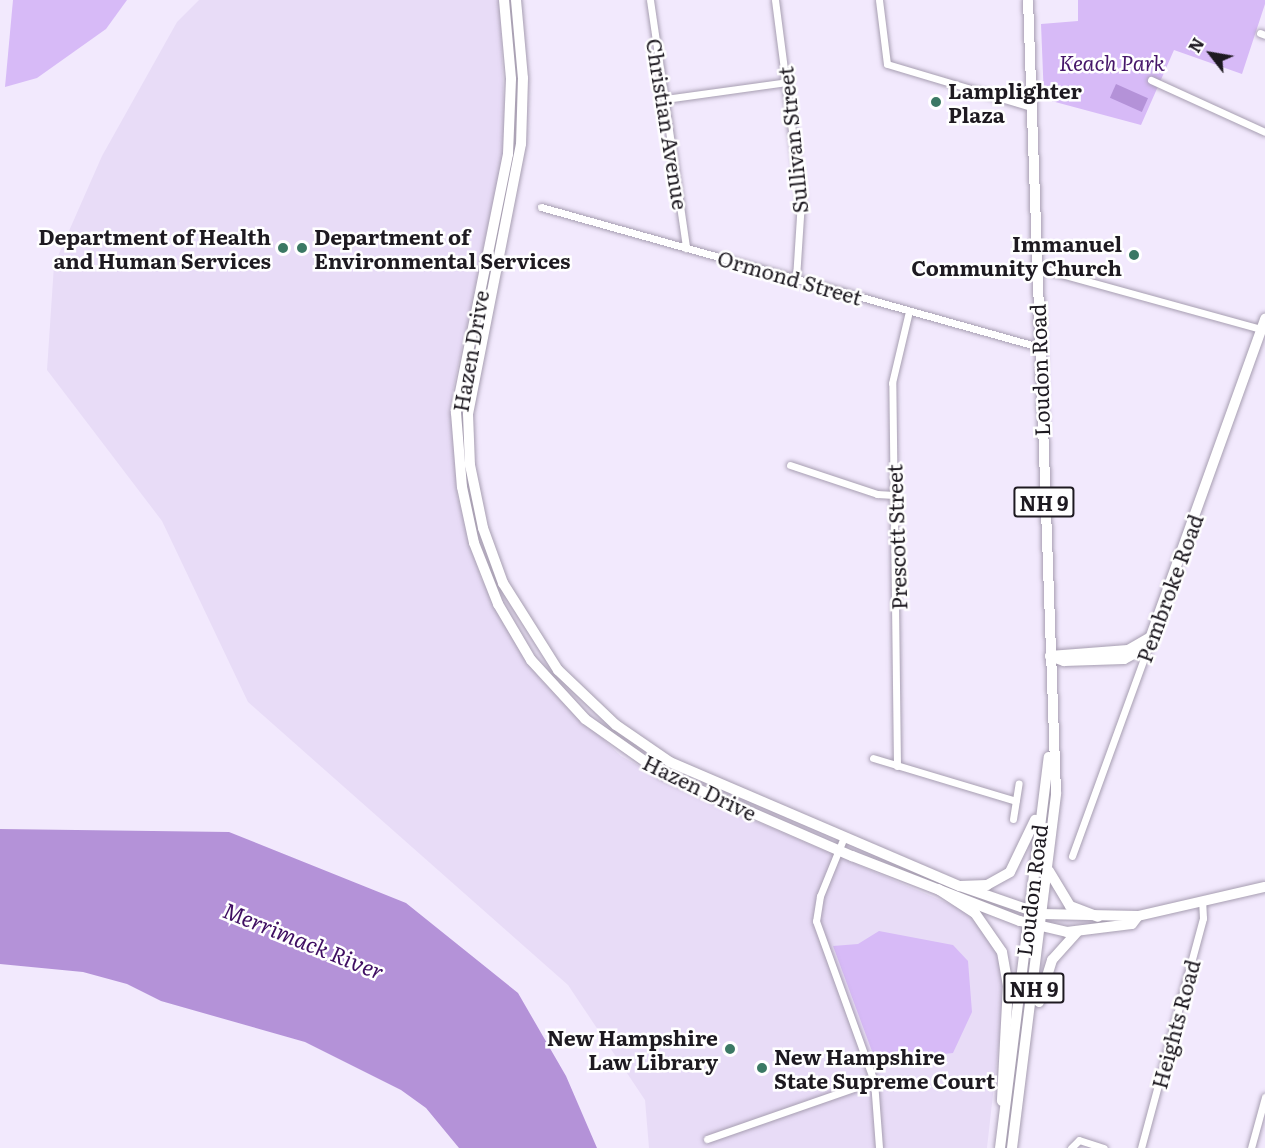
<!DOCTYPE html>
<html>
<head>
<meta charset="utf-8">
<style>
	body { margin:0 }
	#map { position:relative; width:1265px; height:1148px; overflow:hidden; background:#f2e9fd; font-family:Literata,serif }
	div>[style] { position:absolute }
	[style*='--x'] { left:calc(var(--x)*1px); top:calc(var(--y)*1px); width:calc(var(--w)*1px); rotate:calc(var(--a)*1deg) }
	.built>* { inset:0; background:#e8dcf7 }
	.green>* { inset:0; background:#d7baf7 }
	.water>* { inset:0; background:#b492d8; transform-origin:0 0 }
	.roads { filter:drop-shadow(0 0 2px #a79eb1) drop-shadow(0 0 2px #a79eb1) }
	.street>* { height:7px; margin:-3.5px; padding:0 3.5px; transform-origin:3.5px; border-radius:3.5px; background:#fff }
	.secondary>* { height:10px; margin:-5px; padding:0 5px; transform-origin:5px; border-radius:5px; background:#fff }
	.primary>* { height:10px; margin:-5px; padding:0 5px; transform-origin:5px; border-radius:5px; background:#fff }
	.dots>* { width:16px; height:16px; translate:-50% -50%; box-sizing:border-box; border:3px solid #fff; border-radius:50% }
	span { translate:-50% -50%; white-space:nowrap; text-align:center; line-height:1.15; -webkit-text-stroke:5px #fff; paint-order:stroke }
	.shield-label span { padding:2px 4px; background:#fff; border:2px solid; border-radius:4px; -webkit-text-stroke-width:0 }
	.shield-label { font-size:20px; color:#1e1a21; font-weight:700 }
	.park-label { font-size:21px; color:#461669; font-style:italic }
	.poi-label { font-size:21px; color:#1e1a21; font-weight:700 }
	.left { translate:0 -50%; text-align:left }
	.right { translate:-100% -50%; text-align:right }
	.street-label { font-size:21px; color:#1e1a21 }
	.water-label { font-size:22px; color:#3f0e62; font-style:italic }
	.north { position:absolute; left:1181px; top:24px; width:60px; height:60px; -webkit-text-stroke:4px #fff; paint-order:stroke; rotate:301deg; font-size:16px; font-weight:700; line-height:24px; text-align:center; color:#1e1a21 }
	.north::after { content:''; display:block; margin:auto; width:21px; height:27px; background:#1e1a21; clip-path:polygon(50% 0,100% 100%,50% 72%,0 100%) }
</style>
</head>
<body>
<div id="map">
	<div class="built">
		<i style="clip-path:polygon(199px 0,500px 0,505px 146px,452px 394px,457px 496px,481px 579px,541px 680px,621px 756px,682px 790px,959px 908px,984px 929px,1002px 964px,1004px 996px,987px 1148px,649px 1148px,645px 1100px,568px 985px,248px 702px,162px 521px,47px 370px,54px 265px,102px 156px,177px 22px)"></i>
	</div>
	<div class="green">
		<i style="clip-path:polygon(13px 0,127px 0,106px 29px,37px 78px,5px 87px)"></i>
		<i style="clip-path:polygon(1078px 0,1265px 0,1265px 4px,1242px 74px,1174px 50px,1141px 125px,1044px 99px,1041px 24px,1078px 21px)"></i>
		<i style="clip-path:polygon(879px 931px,953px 945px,968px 961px,972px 1012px,953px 1053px,876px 1062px,833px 946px,858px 944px)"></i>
	</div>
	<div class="water">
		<i style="left:1116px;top:84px;width:35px;height:15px;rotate:24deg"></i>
		<i style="clip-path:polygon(0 829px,229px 832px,406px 903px,518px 993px,566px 1076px,597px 1148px,459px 1148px,426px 1108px,401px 1090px,305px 1042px,161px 1001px,127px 984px,83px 972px,0 964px)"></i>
	</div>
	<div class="roads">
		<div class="street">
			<i style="--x:650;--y:0;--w:251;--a:81.7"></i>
			<i style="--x:775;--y:0;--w:203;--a:82.6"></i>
			<i style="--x:801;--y:201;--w:78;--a:93.7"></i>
			<i style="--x:879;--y:0;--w:64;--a:82.9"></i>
			<i style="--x:887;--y:64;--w:150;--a:16.6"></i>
			<i style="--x:1260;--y:33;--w:5;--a:22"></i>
			<i style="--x:1151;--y:80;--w:125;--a:24.5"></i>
			<i style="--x:665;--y:99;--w:123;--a:-7.9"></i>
			<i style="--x:541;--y:207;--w:517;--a:15.7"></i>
			<i style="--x:1036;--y:267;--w:233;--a:15.4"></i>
			<i style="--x:790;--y:465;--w:92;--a:18.4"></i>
			<i style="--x:877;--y:494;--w:17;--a:3"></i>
			<i style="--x:873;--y:758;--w:149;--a:16.7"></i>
			<i style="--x:897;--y:766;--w:383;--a:-90.7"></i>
			<i style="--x:892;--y:383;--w:74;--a:-76.7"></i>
			<i style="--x:1013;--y:819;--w:36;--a:-81"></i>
			<i style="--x:844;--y:837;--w:64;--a:112.1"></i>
			<i style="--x:820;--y:896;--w:25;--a:99"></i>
			<i style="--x:816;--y:921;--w:170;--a:70.1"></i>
			<i style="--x:874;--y:1081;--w:67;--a:85.7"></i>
			<i style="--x:1072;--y:856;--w:222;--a:-70"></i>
			<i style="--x:707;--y:1139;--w:177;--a:-19.2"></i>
			<i style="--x:1071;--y:1148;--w:11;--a:-45"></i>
			<i style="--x:1079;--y:1140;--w:26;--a:18"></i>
			<i style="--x:1141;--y:1148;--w:238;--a:-74.9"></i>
			<i style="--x:1203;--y:918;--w:18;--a:-93"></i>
			<i style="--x:1251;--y:1148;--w:53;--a:-74.6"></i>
		</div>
		<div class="secondary">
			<i style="--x:504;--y:0;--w:79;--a:84.9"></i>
			<i style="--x:511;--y:79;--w:75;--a:92.3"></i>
			<i style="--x:508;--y:154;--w:264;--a:101.4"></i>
			<i style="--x:456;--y:413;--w:74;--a:85.4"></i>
			<i style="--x:462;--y:487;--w:57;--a:77.9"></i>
			<i style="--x:474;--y:543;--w:66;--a:68.5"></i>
			<i style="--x:498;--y:604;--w:65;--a:59.5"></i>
			<i style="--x:531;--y:660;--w:80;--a:47.5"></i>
			<i style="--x:585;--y:719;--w:95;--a:35.2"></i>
			<i style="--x:663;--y:774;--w:206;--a:23.5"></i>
			<i style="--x:852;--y:856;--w:180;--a:21.2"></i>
			<i style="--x:1020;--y:921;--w:48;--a:13.2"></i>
			<i style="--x:1067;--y:932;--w:65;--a:-7"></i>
			<i style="--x:1132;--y:924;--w:10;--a:-53"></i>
			<i style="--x:516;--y:0;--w:78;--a:84.9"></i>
			<i style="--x:523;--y:78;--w:66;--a:91.7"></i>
			<i style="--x:521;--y:144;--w:275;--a:101.1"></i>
			<i style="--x:468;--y:414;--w:51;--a:87.8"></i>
			<i style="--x:470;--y:465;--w:64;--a:78.3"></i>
			<i style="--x:483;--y:528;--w:59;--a:70"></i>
			<i style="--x:503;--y:583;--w:103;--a:57.7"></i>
			<i style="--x:558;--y:670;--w:80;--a:43.5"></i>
			<i style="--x:616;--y:725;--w:65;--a:34.4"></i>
			<i style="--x:670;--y:762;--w:315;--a:23.2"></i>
			<i style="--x:960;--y:886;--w:86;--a:19.1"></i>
			<i style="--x:1041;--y:914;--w:97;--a:1.2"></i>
			<i style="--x:1138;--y:916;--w:130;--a:-12.9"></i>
			<i style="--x:1050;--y:656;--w:15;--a:20"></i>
			<i style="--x:1064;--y:661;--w:60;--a:-1.9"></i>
			<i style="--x:1124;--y:659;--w:26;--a:-28"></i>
			<i style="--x:1147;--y:647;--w:349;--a:-70.2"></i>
			<i style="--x:1050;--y:656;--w:78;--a:-4.4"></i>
			<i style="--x:1128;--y:650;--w:24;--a:-30"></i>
		</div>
		<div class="primary">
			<i style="--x:1049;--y:871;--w:41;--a:59"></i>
			<i style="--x:1070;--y:906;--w:30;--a:21"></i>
			<i style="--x:960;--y:886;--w:27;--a:-2"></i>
			<i style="--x:987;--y:885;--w:26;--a:-29"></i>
			<i style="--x:1010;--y:872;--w:58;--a:-64.3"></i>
			<i style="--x:938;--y:889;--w:44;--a:33"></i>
			<i style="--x:975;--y:913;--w:47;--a:55.3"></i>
			<i style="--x:1002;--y:952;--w:34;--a:80"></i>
			<i style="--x:1008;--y:985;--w:116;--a:93"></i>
			<i style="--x:1039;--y:1002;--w:44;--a:-72.8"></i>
			<i style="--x:1052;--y:960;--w:39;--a:-48"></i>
			<i style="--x:1000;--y:1148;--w:394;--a:-82.9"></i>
			<i style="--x:1012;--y:1148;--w:358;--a:-82.9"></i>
			<i style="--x:1056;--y:793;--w:793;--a:-92.02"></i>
		</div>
	</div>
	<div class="dots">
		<i style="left:936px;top:102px;background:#3b7864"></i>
		<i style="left:283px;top:248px;background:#3b7864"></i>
		<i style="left:302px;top:248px;background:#3b7864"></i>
		<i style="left:1134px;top:255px;background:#3b7864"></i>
		<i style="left:730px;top:1049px;background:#3b7864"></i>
		<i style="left:762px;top:1068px;background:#3b7864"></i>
	</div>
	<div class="shield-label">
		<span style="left:1044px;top:502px">NH 9</span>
		<span style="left:1034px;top:988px">NH 9</span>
	</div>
	<div class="park-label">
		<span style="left:1112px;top:62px">Keach Park</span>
	</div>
	<div class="poi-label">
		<span class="left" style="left:948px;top:102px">Lamplighter<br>Plaza</span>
		<span class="right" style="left:271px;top:248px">Department of Health<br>and Human Services</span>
		<span class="left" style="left:314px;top:248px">Department of<br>Environmental Services</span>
		<span class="right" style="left:1122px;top:255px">Immanuel<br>Community Church</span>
		<span class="right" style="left:718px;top:1049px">New Hampshire<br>Law Library</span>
		<span class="left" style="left:774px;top:1068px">New Hampshire<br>State Supreme Court</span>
	</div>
	<div class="street-label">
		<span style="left:668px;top:124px;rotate:81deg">Christian Avenue</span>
		<span style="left:792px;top:140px;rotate:-96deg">Sullivan Street</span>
		<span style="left:790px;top:277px;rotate:16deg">Ormond Street</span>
		<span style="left:470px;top:351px;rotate:-80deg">Hazen Drive</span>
		<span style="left:1039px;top:370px;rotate:-92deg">Loudon Road</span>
		<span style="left:896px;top:537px;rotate:-92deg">Prescott Street</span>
		<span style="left:1169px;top:588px;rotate:-70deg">Pembroke Road</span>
		<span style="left:700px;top:787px;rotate:26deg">Hazen Drive</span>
		<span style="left:1031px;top:890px;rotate:-83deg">Loudon Road</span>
		<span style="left:1175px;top:1024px;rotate:-75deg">Heights Road</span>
	</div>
	<div class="water-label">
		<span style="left:304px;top:940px;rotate:22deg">Merrimack River</span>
	</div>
	<div class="north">N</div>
</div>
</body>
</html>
